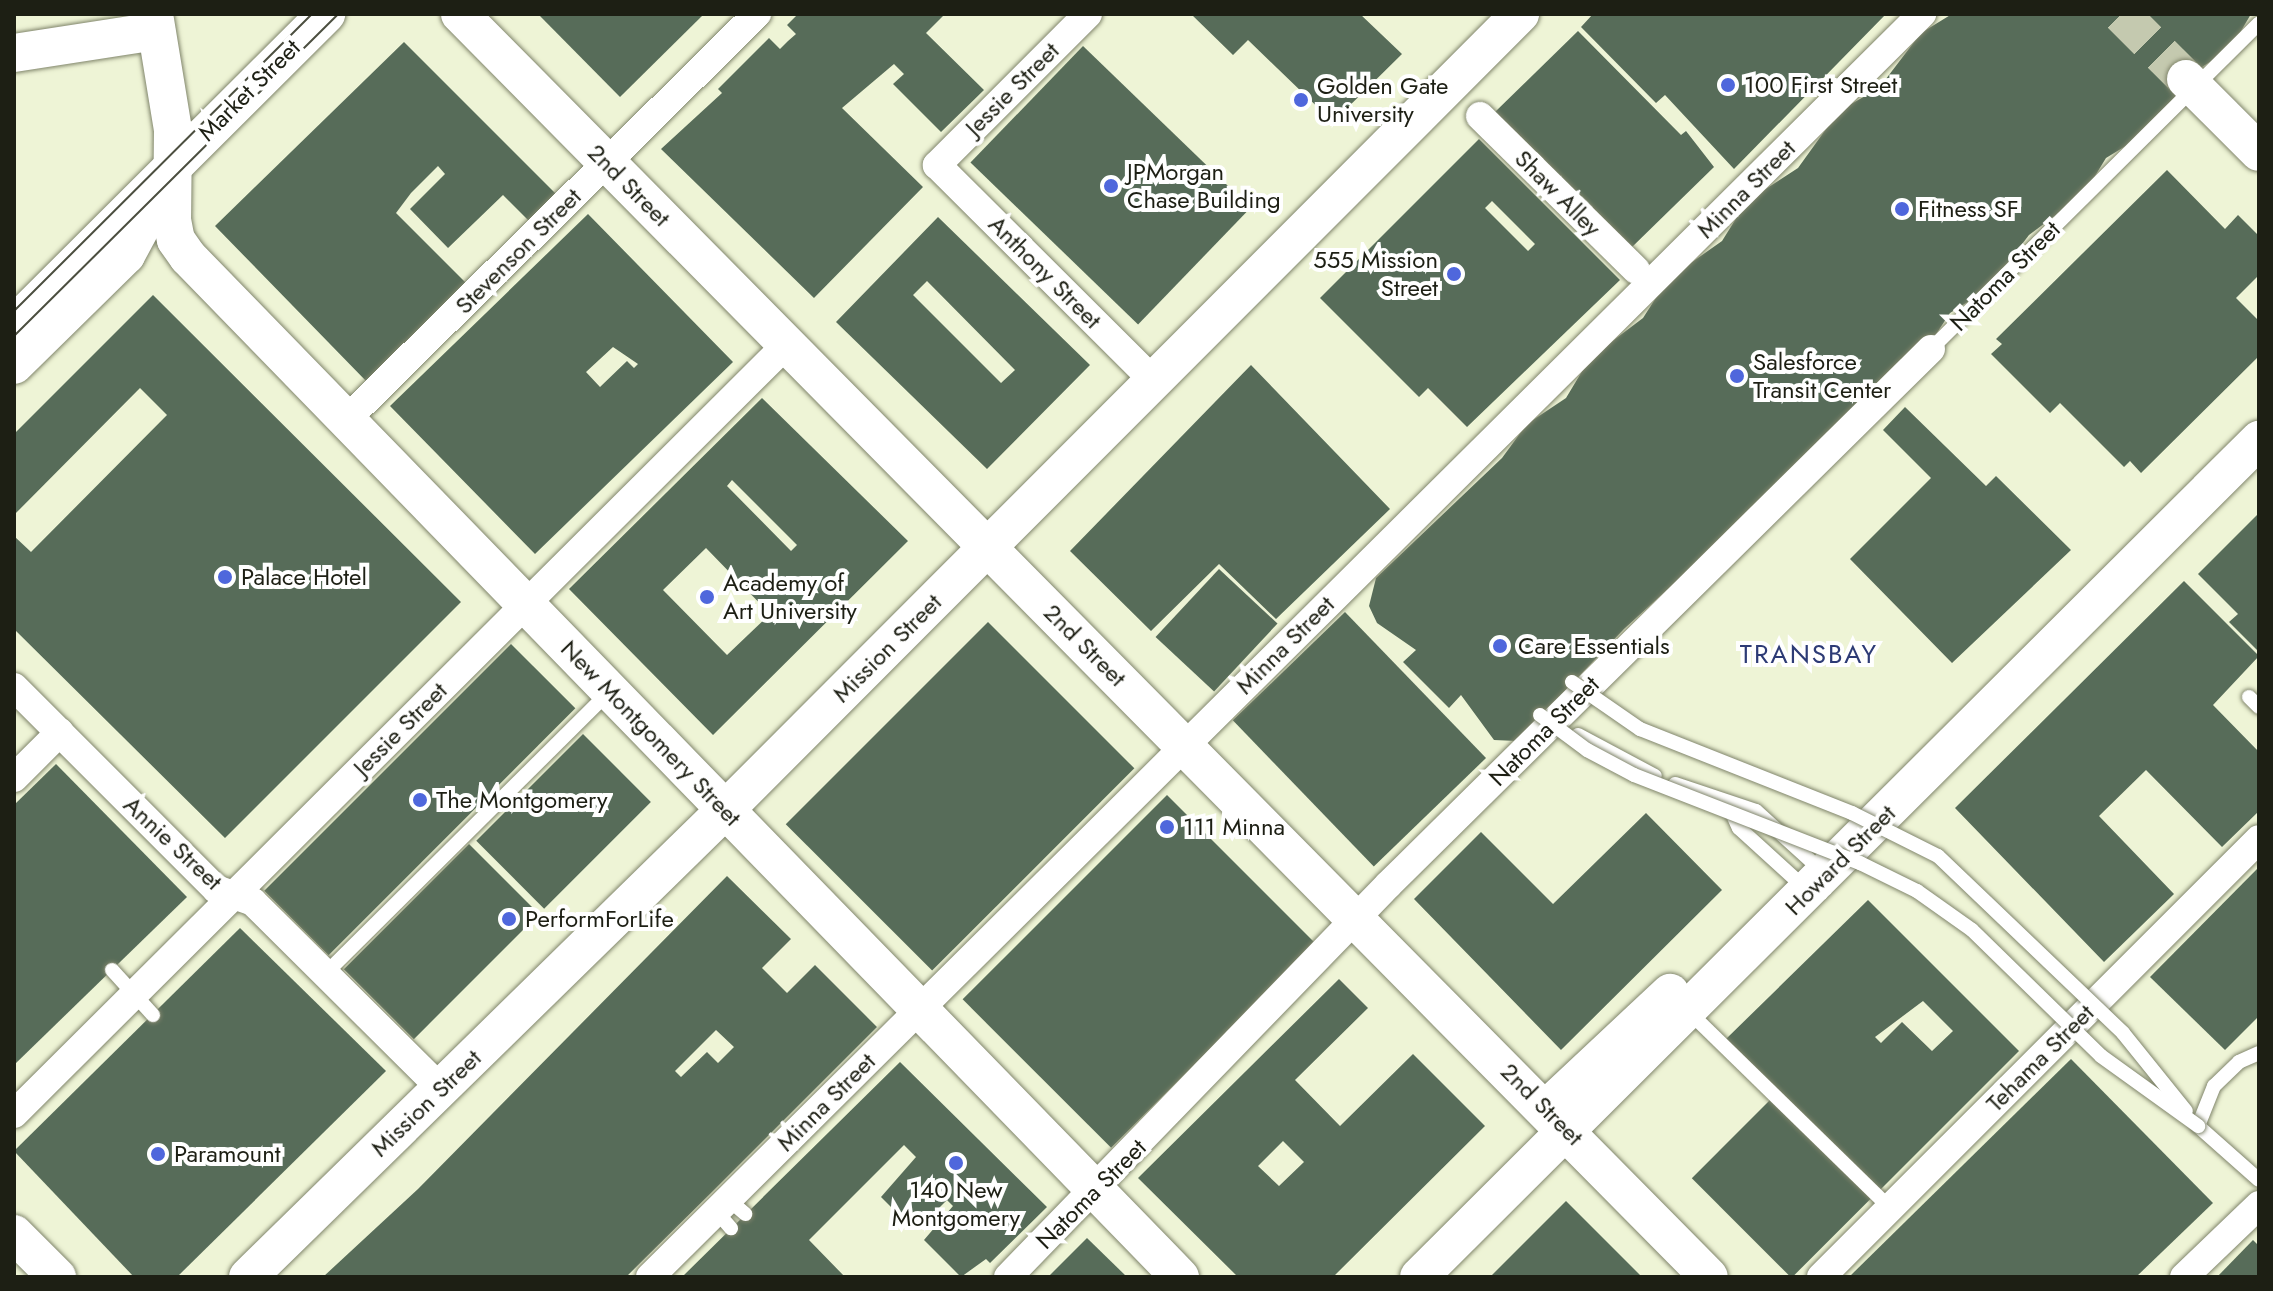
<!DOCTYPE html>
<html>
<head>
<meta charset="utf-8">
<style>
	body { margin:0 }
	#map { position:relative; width:2273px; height:1291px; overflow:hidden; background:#eef4d6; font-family:Jost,sans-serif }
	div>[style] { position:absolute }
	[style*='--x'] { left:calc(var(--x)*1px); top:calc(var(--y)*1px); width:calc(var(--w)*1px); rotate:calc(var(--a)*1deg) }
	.building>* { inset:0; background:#576c59; transform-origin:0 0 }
	.secondary-tunnel>* { height:38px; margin-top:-19px; transform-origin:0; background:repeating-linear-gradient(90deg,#c4c9af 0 38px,transparent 0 57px) }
	.roads { filter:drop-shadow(0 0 2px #80856b) drop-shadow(0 0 2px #80856b) }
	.lane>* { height:14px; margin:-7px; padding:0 7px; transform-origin:7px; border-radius:7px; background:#fff }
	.street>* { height:28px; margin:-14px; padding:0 14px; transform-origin:14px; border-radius:14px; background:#fff }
	.secondary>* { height:38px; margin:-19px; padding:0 19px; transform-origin:19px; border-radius:19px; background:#fff }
	.tram>* { height:2px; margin:-1px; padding:0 1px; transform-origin:1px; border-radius:1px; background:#4c4f40 }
	.bridges { filter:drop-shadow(0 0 2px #80856b) drop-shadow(0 0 2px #80856b) }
	.lane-bridge>* { height:14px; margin:-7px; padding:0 7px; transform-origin:7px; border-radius:7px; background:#fff }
	.dots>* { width:22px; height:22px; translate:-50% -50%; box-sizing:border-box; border:4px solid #fff; border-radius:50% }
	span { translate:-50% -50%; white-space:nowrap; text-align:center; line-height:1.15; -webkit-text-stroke:8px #fff; paint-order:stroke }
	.poi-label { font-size:24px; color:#1d1f14 }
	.left { translate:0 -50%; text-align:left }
	.right { translate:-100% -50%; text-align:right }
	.street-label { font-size:24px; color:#1d1f14 }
	.neighbourhood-label { font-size:26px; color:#2d3b75; letter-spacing:2px }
	.frame { position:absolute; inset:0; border:16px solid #1d1f14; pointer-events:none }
</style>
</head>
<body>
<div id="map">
	<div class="building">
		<i style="clip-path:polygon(538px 14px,704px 14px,620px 97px)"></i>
		<i style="clip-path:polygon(798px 14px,945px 14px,926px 33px,984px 90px,941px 132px,893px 84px,904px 74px,894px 64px,842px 108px,923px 187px,814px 298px,661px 149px,722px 93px,718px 89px,769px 38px,780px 49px,788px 41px,796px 34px,787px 25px)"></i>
		<i style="clip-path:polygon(1191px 14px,1360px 14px,1402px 54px,1333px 122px,1248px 40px,1233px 55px)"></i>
		<i style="clip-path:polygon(1593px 14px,1730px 16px,1886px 14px,1734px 169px,1665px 95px,1656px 103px,1581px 27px)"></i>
		<i style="clip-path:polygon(1952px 14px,2251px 14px,2231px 48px,2193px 73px,2147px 133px,2106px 158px,2084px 194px,2029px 235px,1987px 290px,1950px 313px,1919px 360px,1624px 629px,1517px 741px,1494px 740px,1461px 695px,1449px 708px,1403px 662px,1416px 650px,1377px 623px,1369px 606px,1376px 578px,1502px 458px,1527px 424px,1566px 398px,1590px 358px,1643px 318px,1668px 279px,1722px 241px,1747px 201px,1798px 168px,1839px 111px,1879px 88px,1921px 33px)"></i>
		<i style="clip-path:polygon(1578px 31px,1681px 135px,1686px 131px,1714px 167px,1631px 248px,1495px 112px)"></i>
		<i style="clip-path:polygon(404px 42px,556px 194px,529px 221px,503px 195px,448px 248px,410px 209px,445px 174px,438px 166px,411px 193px,396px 213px,467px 284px,367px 382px,215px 226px)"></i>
		<i style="left:1083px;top:46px;width:233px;height:162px;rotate:44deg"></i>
		<i style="clip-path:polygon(evenodd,1479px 139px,1620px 280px,1467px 427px,1428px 388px,1419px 397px,1320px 298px,1479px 139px,1492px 201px,1535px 244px,1528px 251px,1485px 208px,1492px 201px)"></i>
		<i style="clip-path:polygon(2167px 170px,2225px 229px,2238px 215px,2259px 236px,2259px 275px,2236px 298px,2259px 321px,2259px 356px,2141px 473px,2130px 461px,2124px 467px,2060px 403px,2050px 413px,1991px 354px,2002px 344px,1996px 339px)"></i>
		<i style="clip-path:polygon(evenodd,588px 214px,733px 362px,535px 554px,390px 406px,588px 214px,613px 347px,638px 364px,634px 368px,627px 361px,600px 387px,586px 372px,613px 347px)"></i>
		<i style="clip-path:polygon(evenodd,938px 217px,1090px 365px,987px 469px,836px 322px,938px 217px,927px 281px,1015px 370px,1001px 383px,913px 295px,927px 281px)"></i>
		<i style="clip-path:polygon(153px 295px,461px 602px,225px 838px,14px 629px,14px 536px,31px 552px,167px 415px,140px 388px,14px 515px,14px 434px)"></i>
		<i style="clip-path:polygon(1251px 365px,1390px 509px,1276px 619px,1219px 564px,1151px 631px,1070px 551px)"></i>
		<i style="clip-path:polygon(evenodd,762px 398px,908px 541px,713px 735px,569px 589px,762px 398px,732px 480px,797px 545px,791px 551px,727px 486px,732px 480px,762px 398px,706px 548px,770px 614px,727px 655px,663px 590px,706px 548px)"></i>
		<i style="clip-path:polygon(1905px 407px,1986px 486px,1996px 476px,2071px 550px,1952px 663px,1850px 559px,1931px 478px,1883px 430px)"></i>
		<i style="clip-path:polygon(2259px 513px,2259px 652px,2229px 622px,2238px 614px,2198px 574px)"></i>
		<i style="left:1219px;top:569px;width:80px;height:93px;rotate:43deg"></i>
		<i style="clip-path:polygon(2184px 581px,2259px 656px,2213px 705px,2259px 752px,2259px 811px,2222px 847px,2146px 770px,2099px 816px,2174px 894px,2104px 962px,1955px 808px)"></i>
		<i style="left:1345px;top:612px;width:203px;height:156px;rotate:46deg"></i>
		<i style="left:988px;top:622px;width:207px;height:286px;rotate:45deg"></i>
		<i style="left:511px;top:644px;width:91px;height:349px;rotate:45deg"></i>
		<i style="left:583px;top:734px;width:96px;height:151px;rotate:45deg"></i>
		<i style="clip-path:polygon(56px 764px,187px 897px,14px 1065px,14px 805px)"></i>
		<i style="left:1167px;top:795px;width:210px;height:289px;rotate:45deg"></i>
		<i style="clip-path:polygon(1646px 813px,1722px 890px,1561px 1050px,1414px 899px,1481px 832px,1553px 904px)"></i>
		<i style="left:469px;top:844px;width:99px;height:177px;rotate:45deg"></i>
		<i style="clip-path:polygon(2259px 867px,2259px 1016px,2225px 1050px,2150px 977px)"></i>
		<i style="clip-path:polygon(evenodd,727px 876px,791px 939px,762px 968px,787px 993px,815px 965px,877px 1027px,711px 1193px,626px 1277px,323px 1277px,418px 1189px,727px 876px,716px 1030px,734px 1047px,718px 1063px,707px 1052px,681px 1077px,675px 1071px,716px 1030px)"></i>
		<i style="clip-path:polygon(evenodd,1868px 900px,2019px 1051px,1879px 1191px,1726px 1039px,1868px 900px,1923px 1001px,1953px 1031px,1932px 1051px,1902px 1022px,1881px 1043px,1875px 1037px,1923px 1001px)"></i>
		<i style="clip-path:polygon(240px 928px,386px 1071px,177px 1277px,134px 1277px,14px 1151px)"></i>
		<i style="clip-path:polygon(evenodd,1339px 979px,1368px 1008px,1295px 1080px,1340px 1126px,1413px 1054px,1485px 1126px,1333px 1277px,1238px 1277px,1138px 1178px,1339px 979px,1283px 1141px,1304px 1162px,1279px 1186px,1258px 1166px,1283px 1141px)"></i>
		<i style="clip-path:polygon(2071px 1059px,2213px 1203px,2136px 1277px,1849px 1277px)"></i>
		<i style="clip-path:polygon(900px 1062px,1047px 1207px,990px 1263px,986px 1259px,961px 1277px,924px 1240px,953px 1206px,947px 1200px,923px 1224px,919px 1219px,911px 1227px,881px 1197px,916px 1157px,904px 1145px,809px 1240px,845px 1277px,682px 1277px)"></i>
		<i style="left:1771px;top:1099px;width:141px;height:112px;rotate:45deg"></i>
		<i style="clip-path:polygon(1566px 1201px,1642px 1277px,1490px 1277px)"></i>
		<i style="clip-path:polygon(1087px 1238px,1127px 1277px,1048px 1277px)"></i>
		<i style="clip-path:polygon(2253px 1240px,2259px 1246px,2259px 1277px,2217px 1277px)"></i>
	</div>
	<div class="secondary-tunnel">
		<i style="--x:2121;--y:14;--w:92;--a:45"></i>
	</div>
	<div class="roads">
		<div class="lane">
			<i style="--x:1931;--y:349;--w:462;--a:-44.8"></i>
			<i style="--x:2249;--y:697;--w:14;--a:45"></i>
			<i style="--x:1578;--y:735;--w:87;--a:28"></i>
			<i style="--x:1675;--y:784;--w:85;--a:18.4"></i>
			<i style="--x:1756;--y:811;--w:89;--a:42.3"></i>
			<i style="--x:1729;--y:806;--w:24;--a:66"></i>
			<i style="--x:1739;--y:828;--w:91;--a:42.3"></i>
			<i style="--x:112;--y:970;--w:61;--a:47.7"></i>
			<i style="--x:324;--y:975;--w:402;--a:-44.8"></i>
			<i style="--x:1688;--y:1011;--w:282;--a:44.3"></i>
			<i style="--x:2259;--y:1053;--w:22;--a:156"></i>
			<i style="--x:2239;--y:1062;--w:35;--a:136"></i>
			<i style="--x:2214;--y:1086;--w:43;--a:111.8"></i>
			<i style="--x:2198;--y:1126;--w:81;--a:41.5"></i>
			<i style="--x:728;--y:1199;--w:23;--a:41"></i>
			<i style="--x:716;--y:1211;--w:23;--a:49"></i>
		</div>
		<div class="street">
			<i style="--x:1088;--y:14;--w:214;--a:135"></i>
			<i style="--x:937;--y:165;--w:305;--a:44.9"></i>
			<i style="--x:1480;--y:116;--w:219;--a:44.6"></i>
			<i style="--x:346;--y:420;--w:578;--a:-44.65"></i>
			<i style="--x:14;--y:687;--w:286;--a:45"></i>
			<i style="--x:216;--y:889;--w:39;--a:19"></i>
			<i style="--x:253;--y:902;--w:265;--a:44.8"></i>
			<i style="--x:14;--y:778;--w:65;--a:-45"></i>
			<i style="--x:14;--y:1114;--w:1091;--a:-44.89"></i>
			<i style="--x:650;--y:1277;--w:1793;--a:-44.8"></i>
			<i style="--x:1008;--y:1277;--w:546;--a:-45.89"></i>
			<i style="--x:1388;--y:885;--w:763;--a:-44.63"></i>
			<i style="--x:1821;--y:1277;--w:619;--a:-45"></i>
			<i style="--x:2184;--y:1277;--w:104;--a:-43.8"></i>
		</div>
		<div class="secondary">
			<i style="--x:154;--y:14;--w:118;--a:80.7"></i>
			<i style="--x:173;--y:130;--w:90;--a:90.6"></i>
			<i style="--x:172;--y:220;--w:20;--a:79"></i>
			<i style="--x:176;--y:240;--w:21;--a:55"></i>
			<i style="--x:188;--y:257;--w:1423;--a:45.8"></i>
			<i style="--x:460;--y:14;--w:1776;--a:45.32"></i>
			<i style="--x:14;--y:53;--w:144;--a:-8.8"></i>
			<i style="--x:2186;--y:79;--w:103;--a:45"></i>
			<i style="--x:14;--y:325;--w:441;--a:-44.9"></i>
			<i style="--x:14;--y:365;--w:157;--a:-44.5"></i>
			<i style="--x:126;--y:255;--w:61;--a:-61.8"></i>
			<i style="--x:1546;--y:1109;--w:170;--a:-43.1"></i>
			<i style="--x:14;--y:1234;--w:61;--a:45"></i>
			<i style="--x:248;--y:1277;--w:669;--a:-44.39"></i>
			<i style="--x:726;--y:809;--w:1124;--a:-45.04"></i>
			<i style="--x:1419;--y:1277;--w:1186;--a:-44.9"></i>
		</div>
	</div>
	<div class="tram">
		<i style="--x:14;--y:311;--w:421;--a:-44.9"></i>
		<i style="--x:14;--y:336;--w:457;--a:-44.8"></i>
	</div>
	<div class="bridges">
		<div class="lane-bridge">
			<i style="--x:1572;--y:682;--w:83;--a:34.7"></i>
			<i style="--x:1640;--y:729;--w:228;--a:21.6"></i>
			<i style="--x:1852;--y:813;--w:96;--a:26.6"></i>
			<i style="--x:1938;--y:856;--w:256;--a:43.7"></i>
			<i style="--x:2123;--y:1033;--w:100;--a:51.1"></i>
			<i style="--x:1540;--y:715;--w:59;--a:36.7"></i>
			<i style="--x:1587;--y:750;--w:53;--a:28"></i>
			<i style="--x:1634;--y:775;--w:243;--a:21.3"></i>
			<i style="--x:1860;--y:863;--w:64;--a:26.2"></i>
			<i style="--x:1917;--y:891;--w:67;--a:35.3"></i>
			<i style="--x:1972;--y:930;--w:180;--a:44.3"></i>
			<i style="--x:2101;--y:1056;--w:120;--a:35.8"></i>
		</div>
	</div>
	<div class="dots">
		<i style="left:1728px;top:85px;background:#4f67dc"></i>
		<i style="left:1301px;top:100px;background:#4f67dc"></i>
		<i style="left:1111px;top:186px;background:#4f67dc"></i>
		<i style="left:1902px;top:209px;background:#4f67dc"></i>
		<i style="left:1454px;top:274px;background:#4f67dc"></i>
		<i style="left:1737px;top:376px;background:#4f67dc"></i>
		<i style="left:225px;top:577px;background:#4f67dc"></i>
		<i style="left:707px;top:597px;background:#4f67dc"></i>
		<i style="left:1500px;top:646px;background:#4f67dc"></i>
		<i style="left:420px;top:800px;background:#4f67dc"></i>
		<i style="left:1167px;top:827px;background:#4f67dc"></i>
		<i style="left:509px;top:919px;background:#4f67dc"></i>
		<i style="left:158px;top:1154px;background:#4f67dc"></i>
		<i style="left:956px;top:1163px;background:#4f67dc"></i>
	</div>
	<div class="poi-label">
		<span class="left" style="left:1744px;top:85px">100 First Street</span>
		<span class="left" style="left:1317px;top:100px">Golden Gate<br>University</span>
		<span class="left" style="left:1127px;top:186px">JPMorgan<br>Chase Building</span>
		<span class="left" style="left:1918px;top:209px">Fitness SF</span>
		<span class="right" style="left:1438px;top:274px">555 Mission<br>Street</span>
		<span class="left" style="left:1753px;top:376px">Salesforce<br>Transit Center</span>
		<span class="left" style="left:241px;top:577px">Palace Hotel</span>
		<span class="left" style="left:723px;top:597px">Academy of<br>Art University</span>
		<span class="left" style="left:1518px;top:646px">Care Essentials</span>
		<span class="left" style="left:436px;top:800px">The Montgomery</span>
		<span class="left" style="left:1183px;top:827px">111 Minna</span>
		<span class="left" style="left:525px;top:919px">PerformForLife</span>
		<span class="left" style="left:174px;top:1154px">Paramount</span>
		<span style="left:956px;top:1204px">140 New<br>Montgomery</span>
	</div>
	<div class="street-label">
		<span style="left:1012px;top:89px;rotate:-45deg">Jessie Street</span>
		<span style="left:249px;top:90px;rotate:-45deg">Market Street</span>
		<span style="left:629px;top:185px;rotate:45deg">2nd Street</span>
		<span style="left:1746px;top:189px;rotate:-45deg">Minna Street</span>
		<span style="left:1558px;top:193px;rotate:45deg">Shaw Alley</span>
		<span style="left:518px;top:251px;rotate:-45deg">Stevenson Street</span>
		<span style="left:1045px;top:272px;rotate:45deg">Anthony Street</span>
		<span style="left:2005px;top:276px;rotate:-45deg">Natoma Street</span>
		<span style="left:1085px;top:645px;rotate:45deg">2nd Street</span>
		<span style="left:1285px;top:645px;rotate:-45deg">Minna Street</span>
		<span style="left:887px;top:648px;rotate:-45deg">Mission Street</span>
		<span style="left:400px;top:729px;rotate:-45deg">Jessie Street</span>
		<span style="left:1544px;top:731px;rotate:-45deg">Natoma Street</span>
		<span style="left:651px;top:733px;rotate:46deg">New Montgomery Street</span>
		<span style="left:173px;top:843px;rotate:43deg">Annie Street</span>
		<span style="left:1840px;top:860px;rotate:-45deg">Howard Street</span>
		<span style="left:2040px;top:1058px;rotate:-45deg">Tehama Street</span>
		<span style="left:826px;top:1102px;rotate:-45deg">Minna Street</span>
		<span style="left:426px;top:1103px;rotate:-44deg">Mission Street</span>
		<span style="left:1542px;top:1104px;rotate:45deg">2nd Street</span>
		<span style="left:1091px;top:1194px;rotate:-45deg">Natoma Street</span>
	</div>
	<div class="neighbourhood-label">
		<span style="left:1809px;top:655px">TRANSBAY</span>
	</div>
	<div class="frame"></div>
</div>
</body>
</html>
